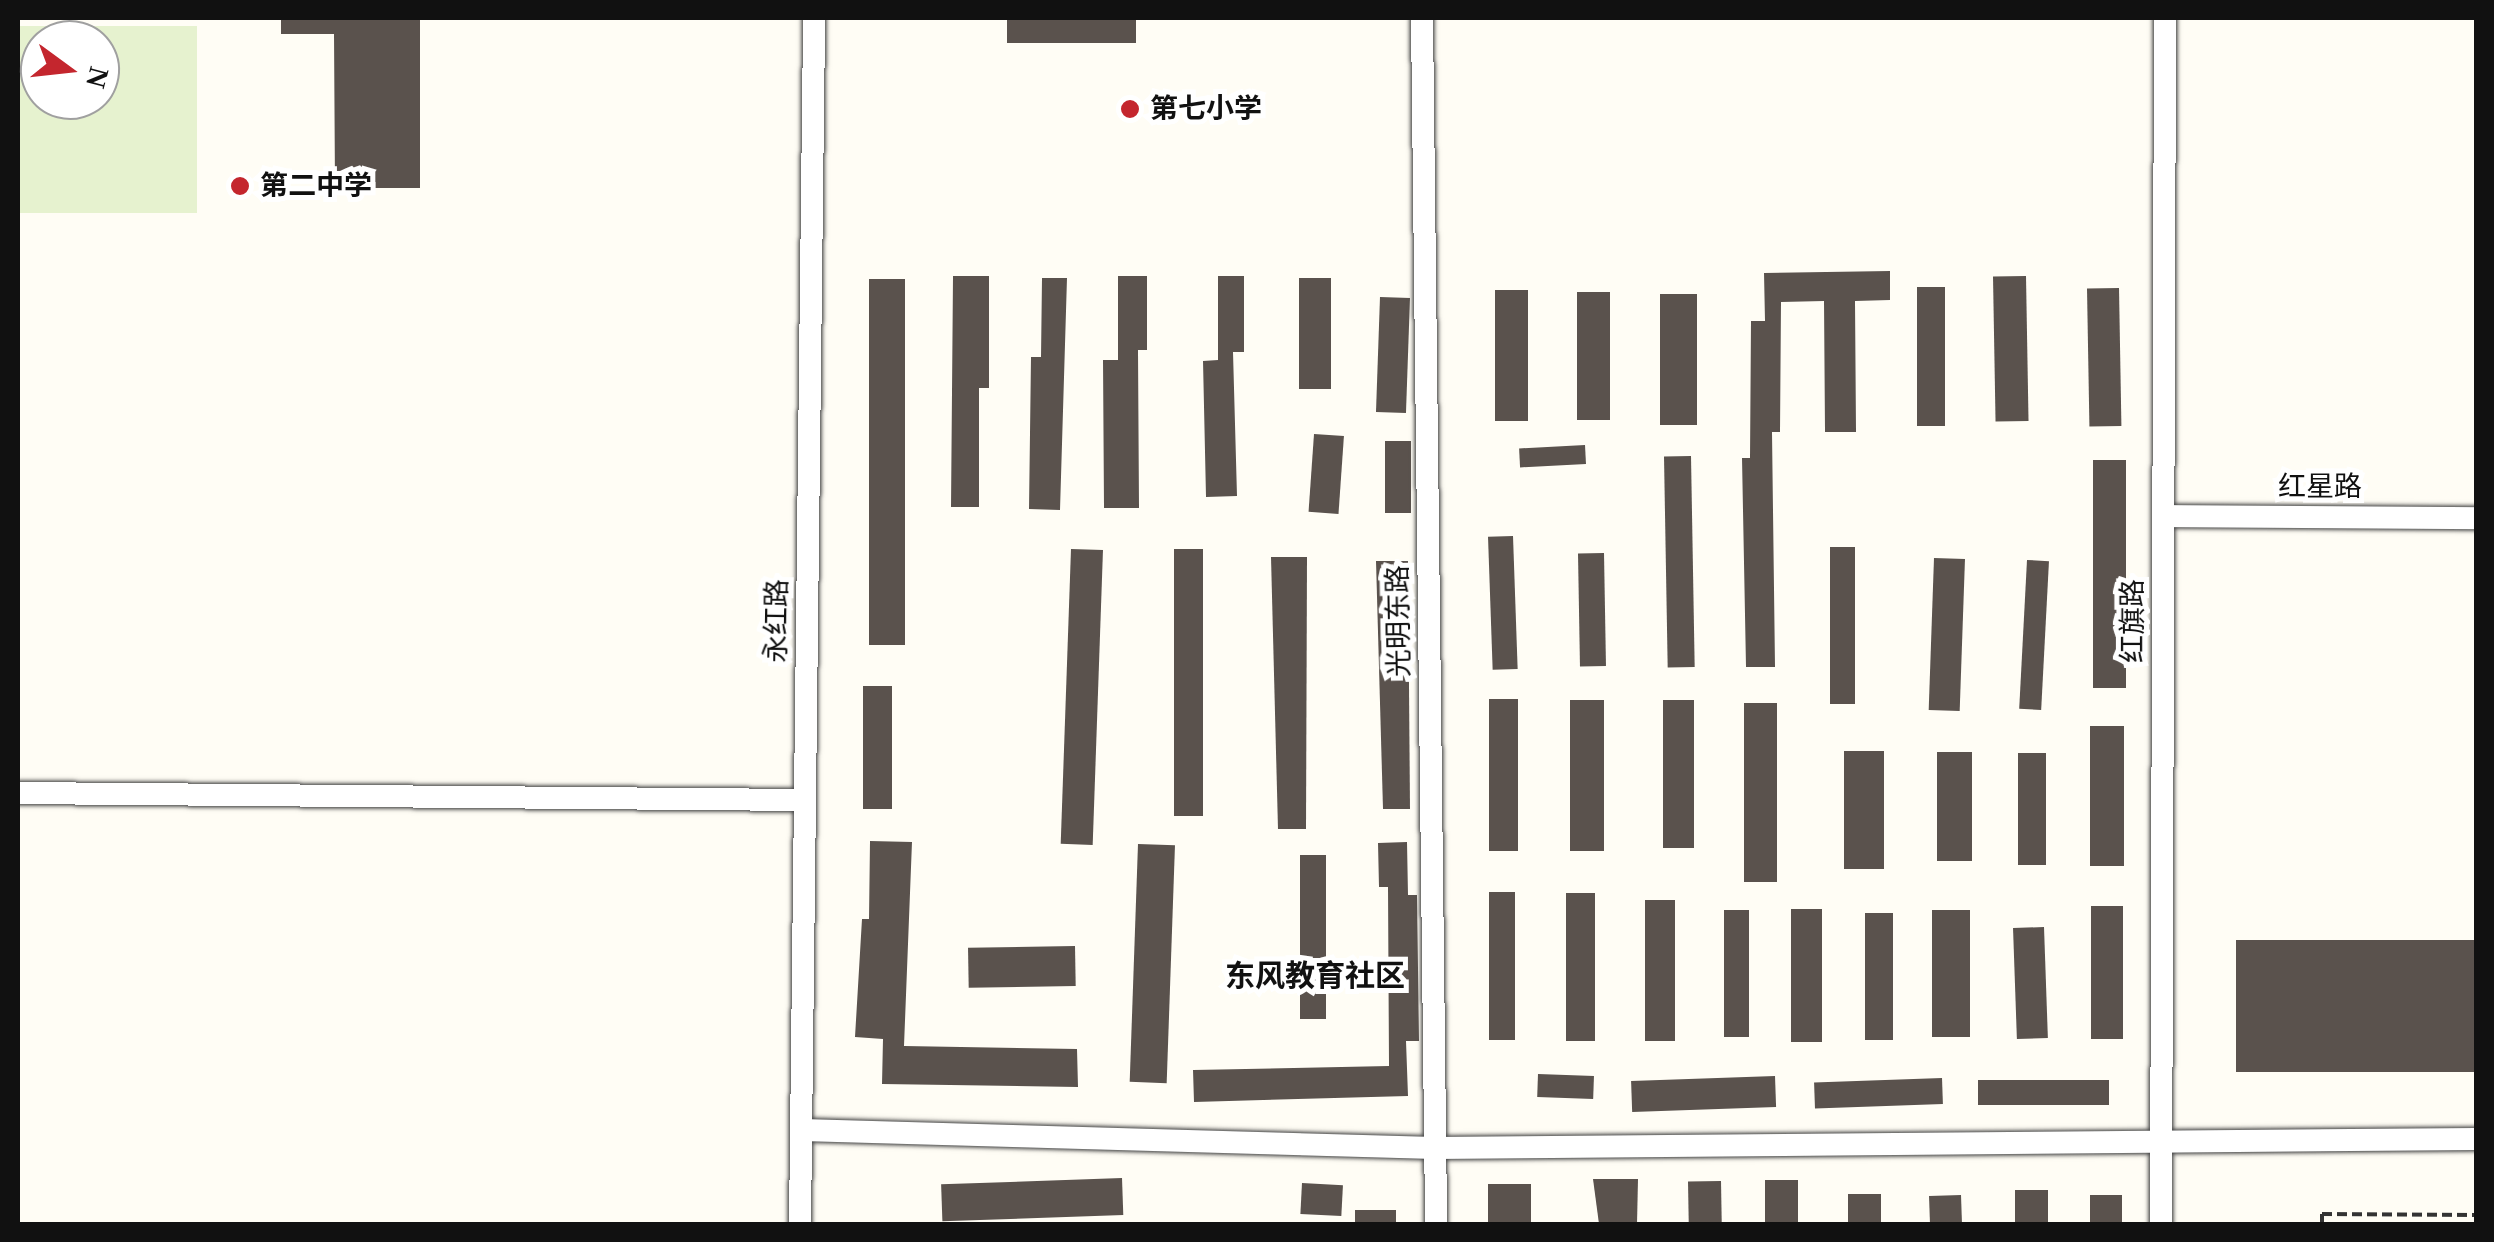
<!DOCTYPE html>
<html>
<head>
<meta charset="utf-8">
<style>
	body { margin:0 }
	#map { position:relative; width:2494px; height:1242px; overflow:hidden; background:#fffdf5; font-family:"Times New Roman","Noto Sans SC",serif }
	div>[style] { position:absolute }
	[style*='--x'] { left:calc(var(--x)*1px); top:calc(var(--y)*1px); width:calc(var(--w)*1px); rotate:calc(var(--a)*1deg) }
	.pitch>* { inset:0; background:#e6f2cf }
	.building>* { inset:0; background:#5a524d; transform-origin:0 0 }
	.path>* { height:4px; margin-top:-2px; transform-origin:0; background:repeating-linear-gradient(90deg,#333 0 10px,transparent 0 15px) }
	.roads { filter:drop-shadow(0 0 2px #444) drop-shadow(0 0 2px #444) }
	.minor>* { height:22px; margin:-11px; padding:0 11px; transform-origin:11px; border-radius:11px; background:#fff }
	.dots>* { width:28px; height:28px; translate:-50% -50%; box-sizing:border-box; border:5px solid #fff; border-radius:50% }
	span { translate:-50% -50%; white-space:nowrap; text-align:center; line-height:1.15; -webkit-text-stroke:10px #fff; paint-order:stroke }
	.poi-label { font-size:28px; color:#111; font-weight:700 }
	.left { translate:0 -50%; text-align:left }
	.street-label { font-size:28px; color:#111 }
	.neighbourhood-label { font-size:30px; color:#111; font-weight:700 }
	.frame { position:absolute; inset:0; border:20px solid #111; pointer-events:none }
	.north { position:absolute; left:20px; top:20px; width:100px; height:100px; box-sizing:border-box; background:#fff; border:2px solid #a0a0a0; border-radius:50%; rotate:105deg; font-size:28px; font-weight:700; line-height:40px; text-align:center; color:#111 }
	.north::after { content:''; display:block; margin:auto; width:35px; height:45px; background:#c4262e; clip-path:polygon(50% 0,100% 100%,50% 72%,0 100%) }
</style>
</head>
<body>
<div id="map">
	<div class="pitch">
		<i style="clip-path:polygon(evenodd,18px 26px,197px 26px,197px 213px,18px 213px,18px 26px,40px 40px,100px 40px,100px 100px,40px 100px,40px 40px)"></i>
	</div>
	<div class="building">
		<i style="clip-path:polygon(281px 18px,420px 18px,420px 188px,335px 188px,334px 34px,281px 34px)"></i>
		<i style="left:1007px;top:18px;width:129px;height:25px"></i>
		<i style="clip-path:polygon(1890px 271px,1890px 300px,1855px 301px,1856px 432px,1825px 432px,1824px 301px,1781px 302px,1780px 432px,1772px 432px,1775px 667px,1746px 667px,1742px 458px,1750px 458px,1751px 321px,1765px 321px,1764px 273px)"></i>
		<i style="clip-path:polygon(953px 276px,989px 276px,989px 388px,979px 388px,979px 507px,951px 507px)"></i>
		<i style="clip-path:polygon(1118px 276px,1147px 276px,1147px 350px,1138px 350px,1139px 508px,1104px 508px,1103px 360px,1118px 360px)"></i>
		<i style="clip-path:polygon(1218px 276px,1244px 276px,1244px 352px,1233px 352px,1237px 496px,1206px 497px,1203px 361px,1218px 360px)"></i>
		<i style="left:2026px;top:276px;width:145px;height:33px;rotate:89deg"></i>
		<i style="clip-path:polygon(1042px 278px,1067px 278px,1060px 510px,1029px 509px,1031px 357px,1041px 357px)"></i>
		<i style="left:1299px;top:278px;width:32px;height:111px"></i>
		<i style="left:869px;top:279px;width:36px;height:366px"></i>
		<i style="left:1917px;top:287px;width:28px;height:139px"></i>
		<i style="left:2119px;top:288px;width:138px;height:32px;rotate:89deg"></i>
		<i style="left:1495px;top:290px;width:33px;height:131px"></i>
		<i style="left:1577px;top:292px;width:33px;height:128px"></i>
		<i style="left:1660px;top:294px;width:37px;height:131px"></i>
		<i style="left:1380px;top:297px;width:30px;height:115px;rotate:2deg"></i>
		<i style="left:1314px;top:434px;width:30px;height:78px;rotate:4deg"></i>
		<i style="left:1385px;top:441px;width:26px;height:72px"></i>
		<i style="left:1585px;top:445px;width:19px;height:66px;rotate:87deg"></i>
		<i style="left:1691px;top:456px;width:211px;height:27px;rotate:89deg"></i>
		<i style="left:2093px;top:460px;width:33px;height:228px"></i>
		<i style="left:1513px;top:536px;width:133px;height:25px;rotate:88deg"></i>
		<i style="left:1830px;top:547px;width:25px;height:157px"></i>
		<i style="left:1071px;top:549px;width:32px;height:295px;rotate:2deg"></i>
		<i style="left:1174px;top:549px;width:29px;height:267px"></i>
		<i style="left:1604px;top:553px;width:113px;height:26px;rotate:89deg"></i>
		<i style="clip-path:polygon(1271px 557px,1307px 557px,1306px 829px,1278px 829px)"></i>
		<i style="left:1934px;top:558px;width:31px;height:152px;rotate:2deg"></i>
		<i style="left:2027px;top:560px;width:22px;height:149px;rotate:3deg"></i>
		<i style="clip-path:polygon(1376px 561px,1408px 561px,1410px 809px,1383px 809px)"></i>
		<i style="left:863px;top:686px;width:29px;height:123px"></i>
		<i style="left:1489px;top:699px;width:29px;height:152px"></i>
		<i style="left:1570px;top:700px;width:34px;height:151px"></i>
		<i style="left:1663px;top:700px;width:31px;height:148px"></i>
		<i style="left:1744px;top:703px;width:33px;height:179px"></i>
		<i style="left:2090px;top:726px;width:34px;height:140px"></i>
		<i style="left:1884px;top:751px;width:118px;height:40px;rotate:90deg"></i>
		<i style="left:1937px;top:752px;width:35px;height:109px"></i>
		<i style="left:2018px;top:753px;width:28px;height:112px"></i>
		<i style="clip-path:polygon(870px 841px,912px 842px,904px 1046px,1077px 1049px,1078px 1087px,882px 1084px,883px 1039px,855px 1037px,862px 919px,869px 919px)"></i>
		<i style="clip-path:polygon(1407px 842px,1408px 895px,1417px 895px,1419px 1041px,1406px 1041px,1408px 1096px,1194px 1102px,1193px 1070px,1389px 1066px,1388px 887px,1379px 887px,1378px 843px)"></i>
		<i style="left:1138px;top:844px;width:37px;height:238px;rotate:2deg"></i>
		<i style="left:1300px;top:855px;width:26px;height:164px"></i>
		<i style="left:1489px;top:892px;width:26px;height:148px"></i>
		<i style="left:1566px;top:893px;width:29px;height:148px"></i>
		<i style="left:1645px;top:900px;width:30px;height:141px"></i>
		<i style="left:2091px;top:906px;width:32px;height:133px"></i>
		<i style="left:1822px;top:909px;width:133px;height:31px;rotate:90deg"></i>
		<i style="left:1724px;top:910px;width:25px;height:127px"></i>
		<i style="left:1970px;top:910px;width:127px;height:38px;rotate:90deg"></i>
		<i style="left:1865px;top:913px;width:28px;height:127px"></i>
		<i style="left:2044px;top:927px;width:111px;height:31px;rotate:88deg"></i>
		<i style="left:2236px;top:940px;width:240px;height:132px"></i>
		<i style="left:1075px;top:946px;width:40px;height:107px;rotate:89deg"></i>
		<i style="left:1538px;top:1074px;width:56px;height:23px;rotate:2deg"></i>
		<i style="left:1775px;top:1076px;width:31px;height:144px;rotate:88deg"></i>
		<i style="left:1942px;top:1078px;width:26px;height:128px;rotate:88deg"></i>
		<i style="left:1978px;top:1080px;width:131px;height:25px"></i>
		<i style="left:1122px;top:1178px;width:37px;height:181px;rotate:88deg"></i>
		<i style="clip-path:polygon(1593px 1179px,1638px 1179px,1637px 1224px,1599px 1224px)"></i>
		<i style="left:1765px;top:1180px;width:33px;height:44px"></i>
		<i style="left:1721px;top:1181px;width:43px;height:33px;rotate:89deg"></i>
		<i style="left:1302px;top:1183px;width:41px;height:31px;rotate:3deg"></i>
		<i style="left:1488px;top:1184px;width:43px;height:40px"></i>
		<i style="left:2048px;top:1190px;width:34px;height:33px;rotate:90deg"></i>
		<i style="left:1848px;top:1194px;width:33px;height:30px"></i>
		<i style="left:1961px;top:1195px;width:29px;height:32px;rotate:88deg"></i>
		<i style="left:2090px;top:1195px;width:32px;height:29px"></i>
		<i style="left:1355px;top:1210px;width:41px;height:14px"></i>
	</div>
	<div class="path">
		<i style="--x:2322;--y:1224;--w:10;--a:-90"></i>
		<i style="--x:2322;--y:1214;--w:154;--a:0.4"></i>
	</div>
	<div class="roads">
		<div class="minor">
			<i style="--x:1422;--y:18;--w:1206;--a:89.33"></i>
			<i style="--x:2164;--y:516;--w:312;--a:0.4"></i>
			<i style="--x:18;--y:793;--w:786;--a:0.51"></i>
			<i style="--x:802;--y:1130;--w:633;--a:1.63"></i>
			<i style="--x:1435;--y:1148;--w:1041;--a:-0.5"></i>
			<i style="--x:800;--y:1224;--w:1206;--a:-89.33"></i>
			<i style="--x:2161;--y:1224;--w:1206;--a:-89.81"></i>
		</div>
	</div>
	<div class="dots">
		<i style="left:1130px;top:109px;background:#c4262e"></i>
		<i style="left:240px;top:186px;background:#c4262e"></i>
	</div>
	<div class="poi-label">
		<span class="left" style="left:1150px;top:109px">第七小学</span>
		<span class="left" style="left:260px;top:186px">第二中学</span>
	</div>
	<div class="street-label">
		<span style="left:2320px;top:487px">红星路</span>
		<span style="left:777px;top:621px;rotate:-89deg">永红路</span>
		<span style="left:1399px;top:621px;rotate:-91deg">光明东路</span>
		<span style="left:2133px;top:621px;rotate:-90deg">红旗路</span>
	</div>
	<div class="neighbourhood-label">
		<span style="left:1315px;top:976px">东风教育社区</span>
	</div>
	<div class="frame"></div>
	<div class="north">N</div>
</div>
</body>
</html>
